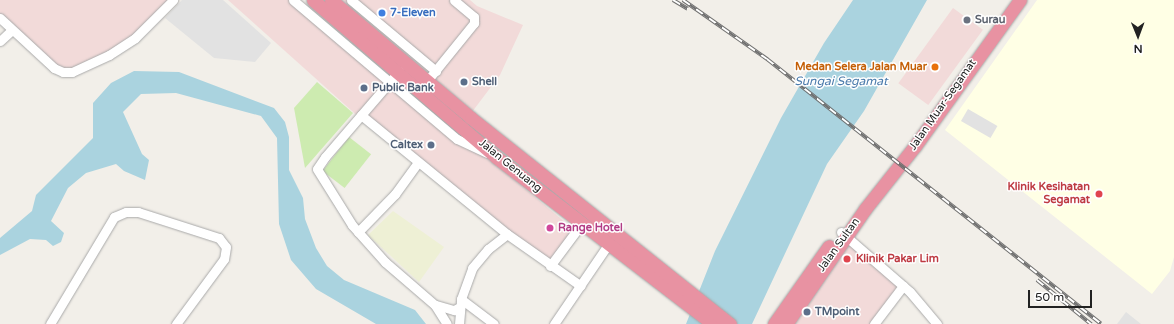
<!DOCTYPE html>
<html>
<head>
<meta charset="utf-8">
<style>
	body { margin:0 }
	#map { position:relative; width:1174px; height:324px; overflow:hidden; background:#f2efe9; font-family:"Varela Round",sans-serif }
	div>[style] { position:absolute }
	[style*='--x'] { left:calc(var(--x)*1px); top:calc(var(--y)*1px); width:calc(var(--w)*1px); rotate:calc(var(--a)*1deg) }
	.commercial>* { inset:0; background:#f2dad9; transform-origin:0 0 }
	.education>* { inset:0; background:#ffffe5 }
	.farmland>* { inset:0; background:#eef0d5 }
	.grass>* { inset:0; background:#cdebb0; transform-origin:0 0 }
	.parking>* { inset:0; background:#e2e2e2; transform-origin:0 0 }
	.water>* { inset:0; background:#aad3df }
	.roads { filter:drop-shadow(0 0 1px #a9a9a9) drop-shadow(0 0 1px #a9a9a9) }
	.minor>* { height:9px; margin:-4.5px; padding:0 4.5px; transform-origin:4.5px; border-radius:4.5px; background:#fff }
	.highway>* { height:13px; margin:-6.5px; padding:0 6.5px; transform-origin:6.5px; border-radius:6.5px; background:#e892a2 }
	.rail>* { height:4px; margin-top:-2px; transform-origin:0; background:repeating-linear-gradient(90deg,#fff 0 8px,#707070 0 16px); box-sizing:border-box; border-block:1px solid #707070 }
	.dots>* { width:11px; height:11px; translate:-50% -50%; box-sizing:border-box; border:2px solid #fff; border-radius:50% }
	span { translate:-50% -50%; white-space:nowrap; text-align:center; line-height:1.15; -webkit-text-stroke:3px #fff; paint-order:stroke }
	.shop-label { font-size:11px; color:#366cbe; font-weight:700 }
	.left { translate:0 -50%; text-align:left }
	.worship-label { font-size:11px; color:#5b616d; font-weight:700 }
	.food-label { font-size:11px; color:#c56008; font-weight:700 }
	.right { translate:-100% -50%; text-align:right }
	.service-label { font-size:11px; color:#4e5e75; font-weight:700 }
	.street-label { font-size:11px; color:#222 }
	.health-label { font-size:11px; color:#be3a42; font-weight:700 }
	.hotel-label { font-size:11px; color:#b23c85; font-weight:700 }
	.water-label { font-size:12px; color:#4a7aab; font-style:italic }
	.north { position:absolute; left:1118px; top:16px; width:40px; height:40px; -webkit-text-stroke:3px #fff; paint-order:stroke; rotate:179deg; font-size:11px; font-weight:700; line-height:16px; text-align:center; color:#222 }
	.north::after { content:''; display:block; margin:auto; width:14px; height:18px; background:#222; clip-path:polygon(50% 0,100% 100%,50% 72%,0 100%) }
	.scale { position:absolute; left:1028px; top:290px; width:64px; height:18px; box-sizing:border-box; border:2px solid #222; border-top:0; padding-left:5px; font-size:12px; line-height:14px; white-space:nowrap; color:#222; -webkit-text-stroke:3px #fff; paint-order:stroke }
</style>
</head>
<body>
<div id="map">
	<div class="commercial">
		<i style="clip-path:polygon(0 0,169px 0,133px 35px,106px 53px,72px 68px,63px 69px,55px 65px,0 14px)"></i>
		<i style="clip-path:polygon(228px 0,298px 0,578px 233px,551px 269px,362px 120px)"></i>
		<i style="clip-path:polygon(341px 0,470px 0,477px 6px,523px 25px,500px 75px,472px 112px)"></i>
		<i style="left:953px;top:8px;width:37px;height:93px;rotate:36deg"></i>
		<i style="clip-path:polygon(849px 243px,903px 291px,878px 324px,792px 324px)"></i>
	</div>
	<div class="education">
		<i style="clip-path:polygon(1037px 0,1174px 0,1174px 257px,1170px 271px,1152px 294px,945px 130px)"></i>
	</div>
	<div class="farmland">
		<i style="clip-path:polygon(393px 211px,444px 247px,419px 282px,368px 235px)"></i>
	</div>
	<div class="grass">
		<i style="clip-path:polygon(317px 82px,353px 113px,305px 168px,294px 108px)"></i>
		<i style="left:349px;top:137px;width:28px;height:43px;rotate:38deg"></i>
	</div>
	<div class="parking">
		<i style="clip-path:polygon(182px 0,223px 0,271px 43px,255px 62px,214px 58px,165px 18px)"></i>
		<i style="left:968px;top:109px;width:34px;height:14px;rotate:30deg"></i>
		<i style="clip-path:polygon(1126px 312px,1141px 324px,1117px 324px)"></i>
	</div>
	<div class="water">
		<i style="clip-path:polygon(853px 0,927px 0,864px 111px,827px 164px,752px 324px,686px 324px,715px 251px,781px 118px,824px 43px)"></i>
		<i style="clip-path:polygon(134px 71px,179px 72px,274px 108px,285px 122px,289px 137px,289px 170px,303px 198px,305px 219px,316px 248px,327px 266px,344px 280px,415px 310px,426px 324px,376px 324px,316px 289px,291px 260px,279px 224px,277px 138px,261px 116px,176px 93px,141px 94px,123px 112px,142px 154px,149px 160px,145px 180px,124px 171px,116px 164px,86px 173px,68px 188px,51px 221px,64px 233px,61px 242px,53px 246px,46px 240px,30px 239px,0 255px,0 238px,32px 211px,36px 195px,93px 138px,93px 103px,111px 83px)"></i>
	</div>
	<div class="roads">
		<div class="minor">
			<i style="--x:293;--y:0;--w:215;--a:40.3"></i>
			<i style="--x:457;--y:139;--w:33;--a:25"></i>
			<i style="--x:351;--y:0;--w:111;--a:39.9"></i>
			<i style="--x:0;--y:18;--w:74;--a:42.8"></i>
			<i style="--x:54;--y:68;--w:10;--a:24"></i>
			<i style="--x:63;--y:72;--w:9;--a:0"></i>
			<i style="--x:72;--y:72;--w:41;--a:-24.7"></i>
			<i style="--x:109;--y:55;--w:31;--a:-33"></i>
			<i style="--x:135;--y:38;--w:54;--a:-45"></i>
			<i style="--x:0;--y:41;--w:16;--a:-43"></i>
			<i style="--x:399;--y:71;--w:113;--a:130.7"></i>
			<i style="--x:325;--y:157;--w:14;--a:124"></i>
			<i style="--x:317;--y:169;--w:66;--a:58"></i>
			<i style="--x:352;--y:225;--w:50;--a:48.3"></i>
			<i style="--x:385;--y:262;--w:66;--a:40.7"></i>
			<i style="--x:435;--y:305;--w:22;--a:58"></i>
			<i style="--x:427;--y:81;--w:75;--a:-51"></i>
			<i style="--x:474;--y:23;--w:6;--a:-90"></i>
			<i style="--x:474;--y:17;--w:26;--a:-140"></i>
			<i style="--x:361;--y:115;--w:188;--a:39.2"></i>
			<i style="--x:507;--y:234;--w:90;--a:35.1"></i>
			<i style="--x:358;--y:232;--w:53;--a:-45.8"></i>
			<i style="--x:395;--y:194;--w:39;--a:-54"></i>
			<i style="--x:841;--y:232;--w:91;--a:41"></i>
			<i style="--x:910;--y:292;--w:42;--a:49.8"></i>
			<i style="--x:550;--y:266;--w:54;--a:-53.3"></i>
			<i style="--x:461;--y:299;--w:41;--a:37.1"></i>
			<i style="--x:436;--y:305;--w:19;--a:16"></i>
			<i style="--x:454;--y:310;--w:7;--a:-27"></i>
			<i style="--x:50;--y:324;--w:125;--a:-59.1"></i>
			<i style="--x:114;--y:217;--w:13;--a:-23"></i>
			<i style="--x:126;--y:212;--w:12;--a:0"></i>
			<i style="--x:138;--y:212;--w:85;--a:17.8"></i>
			<i style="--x:219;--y:238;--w:11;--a:52"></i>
			<i style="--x:226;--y:247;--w:12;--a:99"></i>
			<i style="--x:224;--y:259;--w:81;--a:126.4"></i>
			<i style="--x:459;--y:324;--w:25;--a:-85"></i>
			<i style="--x:461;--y:299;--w:33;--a:-70"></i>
			<i style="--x:472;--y:268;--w:25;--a:-50"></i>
			<i style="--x:488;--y:249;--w:24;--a:-38"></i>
			<i style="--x:554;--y:324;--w:98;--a:-55.8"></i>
			<i style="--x:874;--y:324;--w:48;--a:-52.7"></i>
		</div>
		<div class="highway">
			<i style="--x:313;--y:0;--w:241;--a:40.6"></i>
			<i style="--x:496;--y:157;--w:274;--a:37.6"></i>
			<i style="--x:331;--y:0;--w:183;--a:40.1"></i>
			<i style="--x:471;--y:118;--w:331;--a:38.5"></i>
			<i style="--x:774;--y:324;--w:95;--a:-54.8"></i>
			<i style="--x:786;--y:324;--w:140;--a:-55.5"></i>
			<i style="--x:865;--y:209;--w:80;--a:-51.6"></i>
			<i style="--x:915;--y:146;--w:180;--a:-54.3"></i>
		</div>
	</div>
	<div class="rail">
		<i style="--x:673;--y:0;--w:17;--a:31"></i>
		<i style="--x:683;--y:0;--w:103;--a:35.1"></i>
		<i style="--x:767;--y:59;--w:426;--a:38.4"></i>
		<i style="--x:1037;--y:280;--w:70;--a:39.2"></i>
	</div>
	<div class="dots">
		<i style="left:382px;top:13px;background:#3f7fe0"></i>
		<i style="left:967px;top:20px;background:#6b7280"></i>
		<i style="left:935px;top:67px;background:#e8710a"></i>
		<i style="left:464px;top:82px;background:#5c6f8a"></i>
		<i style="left:364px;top:88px;background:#5c6f8a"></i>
		<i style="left:431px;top:145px;background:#5c6f8a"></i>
		<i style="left:1099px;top:194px;background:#e0444e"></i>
		<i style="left:550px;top:228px;background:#d1479c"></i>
		<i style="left:847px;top:259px;background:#e0444e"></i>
		<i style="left:807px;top:312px;background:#5c6f8a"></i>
	</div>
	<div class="shop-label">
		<span class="left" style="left:390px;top:13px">7-Eleven</span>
	</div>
	<div class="worship-label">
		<span class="left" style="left:975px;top:20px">Surau</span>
	</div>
	<div class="food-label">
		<span class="right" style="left:927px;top:67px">Medan Selera Jalan Muar</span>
	</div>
	<div class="service-label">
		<span class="left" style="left:472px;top:82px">Shell</span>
		<span class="left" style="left:372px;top:88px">Public Bank</span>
		<span class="right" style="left:423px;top:145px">Caltex</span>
		<span class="left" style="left:815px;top:312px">TMpoint</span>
	</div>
	<div class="street-label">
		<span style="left:943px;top:105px;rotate:-55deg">Jalan Muar-Segamat</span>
		<span style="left:510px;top:166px;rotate:39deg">Jalan Genuang</span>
		<span style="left:839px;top:245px;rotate:-54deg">Jalan Sultan</span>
	</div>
	<div class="health-label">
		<span class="right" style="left:1090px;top:194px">Klinik Kesihatan<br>Segamat</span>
		<span class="left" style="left:856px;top:259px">Klinik Pakar Lim</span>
	</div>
	<div class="hotel-label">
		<span class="left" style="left:558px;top:228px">Range Hotel</span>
	</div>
	<div class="water-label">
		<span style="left:841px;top:82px">Sungai Segamat</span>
	</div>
	<div class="north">N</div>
	<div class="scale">50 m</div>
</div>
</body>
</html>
